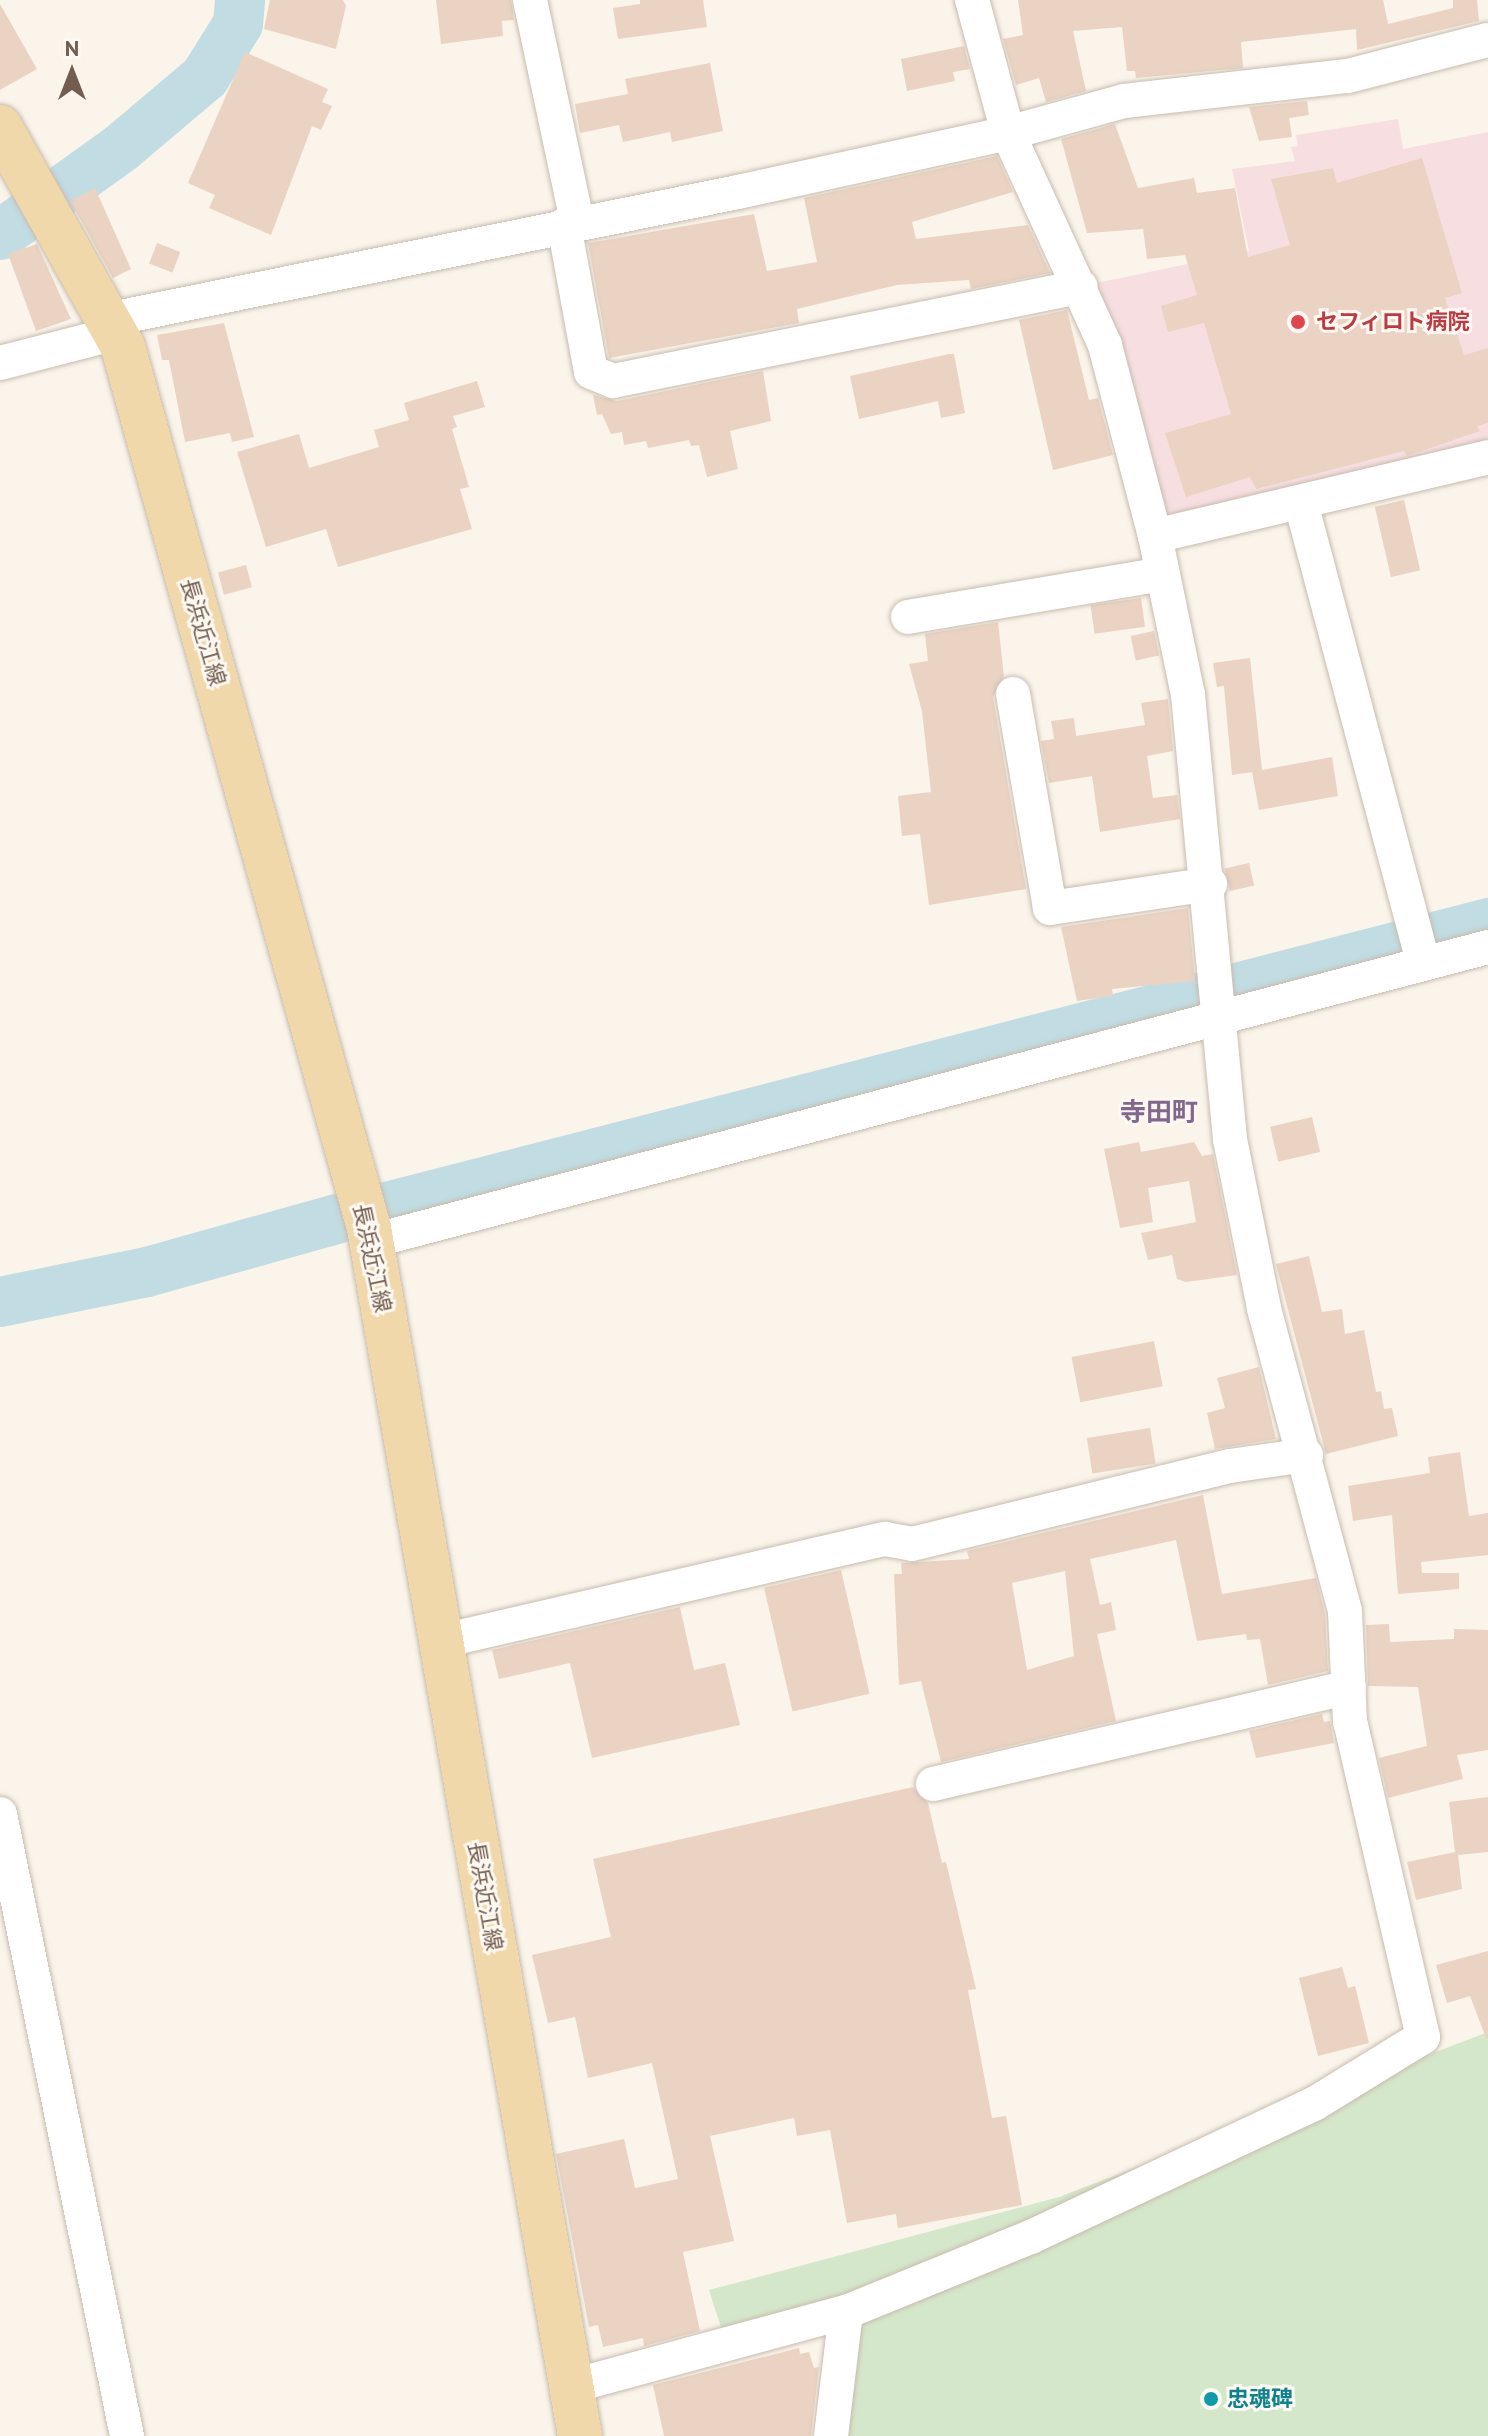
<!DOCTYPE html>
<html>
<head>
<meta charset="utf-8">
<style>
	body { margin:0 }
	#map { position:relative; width:1488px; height:2436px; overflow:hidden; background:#faf4ea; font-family:"PT Sans","Noto Sans JP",sans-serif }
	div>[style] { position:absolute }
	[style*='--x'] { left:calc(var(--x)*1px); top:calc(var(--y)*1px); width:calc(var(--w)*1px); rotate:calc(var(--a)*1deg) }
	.medical>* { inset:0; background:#f7dfe1 }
	.green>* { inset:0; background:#d5e7ca }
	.river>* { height:50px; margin:-25px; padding:0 25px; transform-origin:25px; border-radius:25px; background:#c1dce2 }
	.building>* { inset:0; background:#ead3c3; transform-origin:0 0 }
	.roads { filter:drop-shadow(0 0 2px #c8bbae) drop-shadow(0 0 2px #c8bbae) }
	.minor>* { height:34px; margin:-17px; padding:0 17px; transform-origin:17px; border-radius:17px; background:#fff }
	.major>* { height:44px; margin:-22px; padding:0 22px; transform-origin:22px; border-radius:22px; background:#f0d8ab }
	.dots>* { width:22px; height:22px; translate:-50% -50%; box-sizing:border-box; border:4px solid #fdf8f1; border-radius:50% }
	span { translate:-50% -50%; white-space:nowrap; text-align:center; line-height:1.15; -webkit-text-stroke:6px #fdf8f1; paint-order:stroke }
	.health-label { font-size:22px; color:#be3a42; font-weight:700 }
	.left { translate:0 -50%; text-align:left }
	.street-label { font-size:22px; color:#725d50 }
	.culture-label { font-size:22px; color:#0d838f; font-weight:700 }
	.quarter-label { font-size:26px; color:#82688d; font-weight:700 }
	.north { position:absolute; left:32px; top:32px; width:80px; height:80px; -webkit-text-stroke:6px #fdf8f1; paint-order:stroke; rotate:0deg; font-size:22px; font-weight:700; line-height:32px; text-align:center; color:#725d50 }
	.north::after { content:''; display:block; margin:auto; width:28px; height:36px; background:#725d50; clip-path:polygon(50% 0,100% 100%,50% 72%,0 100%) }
</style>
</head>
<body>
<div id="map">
	<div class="medical">
		<i style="clip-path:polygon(1398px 119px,1403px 149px,1488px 132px,1488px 443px,1164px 525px,1092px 284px,1249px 251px,1232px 169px,1295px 161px,1291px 147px,1298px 146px,1296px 135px)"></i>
	</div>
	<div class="green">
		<i style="clip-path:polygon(1488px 2032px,1488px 2436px,843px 2436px,856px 2295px,722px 2331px,709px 2290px,1059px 2197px)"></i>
	</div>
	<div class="river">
		<i style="--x:0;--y:235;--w:149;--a:-35.7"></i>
		<i style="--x:121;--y:148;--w:110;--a:-40.2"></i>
		<i style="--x:205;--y:77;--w:62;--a:-58.1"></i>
		<i style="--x:238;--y:24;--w:24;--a:-85"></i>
		<i style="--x:387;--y:1207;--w:1137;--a:-14.46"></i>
		<i style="--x:0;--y:1302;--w:150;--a:-11.5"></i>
		<i style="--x:147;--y:1272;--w:197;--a:-15.6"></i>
	</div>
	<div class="building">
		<i style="clip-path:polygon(270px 0,343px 0,346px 6px,336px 49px,264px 29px)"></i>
		<i style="clip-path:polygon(436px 0,511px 0,514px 20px,502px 21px,503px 36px,441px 44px)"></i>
		<i style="clip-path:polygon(640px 0,703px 0,707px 27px,618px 39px,613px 8px,640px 4px)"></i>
		<i style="clip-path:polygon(1018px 0,1383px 0,1388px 24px,1453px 8px,1453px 0,1477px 0,1479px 21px,1357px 50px,1356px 29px,1241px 42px,1243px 68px,1136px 78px,1135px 71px,1127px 71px,1122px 27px,1073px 31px,1086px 91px,1046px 102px,1039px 78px,1016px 85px,1003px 39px,1023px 35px)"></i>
		<i style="clip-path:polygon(0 4px,37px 69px,0 90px)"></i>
		<i style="clip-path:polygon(964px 46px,970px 69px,953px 72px,955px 81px,907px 91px,901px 59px)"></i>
		<i style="clip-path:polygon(245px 52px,328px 89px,322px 102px,332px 106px,321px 130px,312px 126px,271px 235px,209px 208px,215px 195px,188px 183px)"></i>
		<i style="clip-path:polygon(710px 63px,723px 131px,672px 142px,670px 132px,623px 142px,619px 125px,580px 133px,575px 104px,628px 94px,625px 79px)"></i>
		<i style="clip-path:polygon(1307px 101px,1309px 115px,1289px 118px,1292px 137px,1259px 141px,1249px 107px)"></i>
		<i style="clip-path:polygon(1115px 124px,1138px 188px,1194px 178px,1197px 193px,1235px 188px,1248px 257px,1290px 245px,1271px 179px,1333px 168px,1337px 183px,1422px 158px,1462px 293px,1445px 298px,1464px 355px,1488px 348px,1488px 423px,1477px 426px,1480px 431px,1407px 456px,1404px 451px,1256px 489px,1250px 477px,1186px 497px,1165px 433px,1231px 414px,1204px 323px,1168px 332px,1161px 306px,1197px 295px,1185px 255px,1147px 259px,1143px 229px,1087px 233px,1061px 139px)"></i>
		<i style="clip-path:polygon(997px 156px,1013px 192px,912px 222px,916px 239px,1028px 225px,1050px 273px,971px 289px,969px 280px,897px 285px,797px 309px,799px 323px,609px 358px,588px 243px,754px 214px,767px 271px,817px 262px,804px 198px)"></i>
		<i style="clip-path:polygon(95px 188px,131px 269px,113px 278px,70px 201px)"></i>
		<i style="left:157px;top:243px;width:25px;height:22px;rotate:21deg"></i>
		<i style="clip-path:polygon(37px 244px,71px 319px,36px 331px,8px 254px)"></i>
		<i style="clip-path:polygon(1067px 310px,1089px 400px,1098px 398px,1113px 455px,1053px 470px,1019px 320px)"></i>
		<i style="clip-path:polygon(224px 323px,254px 437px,232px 442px,230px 433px,185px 442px,169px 360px,162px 360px,157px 335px)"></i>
		<i style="clip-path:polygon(949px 354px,954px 354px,965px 413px,941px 418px,938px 401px,859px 419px,850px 376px)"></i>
		<i style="clip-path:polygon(763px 371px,771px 421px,730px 431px,738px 469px,707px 477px,699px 445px,691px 446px,689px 440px,648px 448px,646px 441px,624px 445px,622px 432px,611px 434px,602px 414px,597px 415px,593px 395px,617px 401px)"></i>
		<i style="clip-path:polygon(477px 381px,485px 407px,453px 416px,457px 427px,452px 429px,469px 487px,460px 489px,472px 529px,338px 567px,326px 529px,266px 547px,237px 452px,299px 434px,309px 468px,379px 447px,374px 430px,409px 420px,404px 403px)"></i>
		<i style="left:1404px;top:500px;width:72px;height:30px;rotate:77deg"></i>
		<i style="left:246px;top:565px;width:23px;height:29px;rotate:75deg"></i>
		<i style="left:1141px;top:598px;width:29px;height:51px;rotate:82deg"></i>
		<i style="clip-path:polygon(998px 622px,1004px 677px,993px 697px,1026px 889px,929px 905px,920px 834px,902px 836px,898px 796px,931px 792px,922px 711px,909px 664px,928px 661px,925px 634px)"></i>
		<i style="left:1154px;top:631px;width:25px;height:24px;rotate:78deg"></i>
		<i style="clip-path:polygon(1250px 658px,1262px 770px,1332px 757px,1338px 796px,1259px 810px,1252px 772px,1232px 775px,1224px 686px,1217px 687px,1213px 663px)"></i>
		<i style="clip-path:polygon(1168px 699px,1173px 751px,1147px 756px,1153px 798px,1177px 795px,1180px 819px,1100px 832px,1092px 776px,1049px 783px,1041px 741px,1054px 739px,1051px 721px,1074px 718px,1076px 736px,1145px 725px,1141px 703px)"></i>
		<i style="left:1249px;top:863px;width:23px;height:25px;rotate:77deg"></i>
		<i style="clip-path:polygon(1188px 908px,1195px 981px,1112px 989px,1113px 996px,1077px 1001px,1061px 927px)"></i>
		<i style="left:1312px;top:1117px;width:36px;height:43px;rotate:77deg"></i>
		<i style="clip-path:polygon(1139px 1142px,1141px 1152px,1194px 1142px,1202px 1156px,1213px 1154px,1237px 1275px,1186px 1282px,1177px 1279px,1172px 1255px,1148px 1260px,1141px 1233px,1196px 1222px,1189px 1181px,1148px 1188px,1153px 1222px,1120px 1228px,1104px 1149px)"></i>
		<i style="clip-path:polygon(1309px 1256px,1322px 1312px,1342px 1309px,1345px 1334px,1364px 1330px,1376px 1392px,1381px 1391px,1384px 1409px,1392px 1408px,1398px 1436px,1326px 1454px,1276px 1264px)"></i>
		<i style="left:1154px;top:1341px;width:46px;height:84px;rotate:79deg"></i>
		<i style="clip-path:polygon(1259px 1367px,1276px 1439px,1215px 1449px,1207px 1413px,1225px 1408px,1217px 1378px)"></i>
		<i style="left:1150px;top:1428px;width:36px;height:64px;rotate:81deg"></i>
		<i style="clip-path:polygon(1460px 1452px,1469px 1516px,1488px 1513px,1488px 1555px,1421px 1562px,1422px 1573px,1459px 1573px,1459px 1589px,1398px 1594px,1392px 1515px,1353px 1521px,1348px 1486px,1430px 1473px,1428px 1457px)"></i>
		<i style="clip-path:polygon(evenodd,1203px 1495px,1222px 1594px,1316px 1578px,1325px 1614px,1328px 1671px,1268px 1685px,1260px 1639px,1247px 1640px,1246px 1634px,1197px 1641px,1176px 1540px,1090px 1559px,1100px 1605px,1111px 1602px,1116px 1630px,1097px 1634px,1116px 1721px,941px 1762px,921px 1681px,899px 1685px,894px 1574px,902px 1574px,901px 1563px,969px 1559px,967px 1551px,1203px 1495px,1065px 1571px,1074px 1656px,1027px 1670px,1012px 1583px,1065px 1571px)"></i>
		<i style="left:841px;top:1570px;width:127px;height:79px;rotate:77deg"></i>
		<i style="clip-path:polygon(680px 1607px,694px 1670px,725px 1663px,740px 1725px,592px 1758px,570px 1663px,499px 1679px,492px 1650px)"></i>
		<i style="clip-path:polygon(1389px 1624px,1390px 1642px,1454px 1639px,1454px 1629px,1488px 1630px,1488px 1750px,1457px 1755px,1463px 1779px,1388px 1798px,1379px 1758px,1427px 1746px,1418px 1687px,1368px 1686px,1366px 1625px)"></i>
		<i style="clip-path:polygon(1322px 1714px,1324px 1722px,1330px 1721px,1334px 1743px,1256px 1758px,1249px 1731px)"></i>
		<i style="clip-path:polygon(913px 1787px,928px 1803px,942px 1863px,946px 1862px,976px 1989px,968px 1990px,992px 2118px,1006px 2116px,1022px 2205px,898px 2228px,896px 2214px,847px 2223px,830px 2130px,797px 2136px,794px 2118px,710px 2136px,734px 2241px,683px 2252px,700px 2331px,644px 2346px,643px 2338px,603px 2347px,598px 2325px,589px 2327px,556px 2154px,624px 2139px,635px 2188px,678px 2179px,652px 2063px,588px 2078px,575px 2017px,548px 2023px,532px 1955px,611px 1937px,593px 1859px)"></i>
		<i style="clip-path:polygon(1488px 1797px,1488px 1852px,1458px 1855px,1462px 1889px,1416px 1900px,1407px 1862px,1455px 1852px,1449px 1802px)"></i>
		<i style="clip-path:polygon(1488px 1951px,1488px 2038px,1486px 2038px,1470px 1996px,1447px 2003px,1436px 1965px)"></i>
		<i style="clip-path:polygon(1342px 1967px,1348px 1988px,1355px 1986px,1369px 2043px,1318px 2056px,1299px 1978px)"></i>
		<i style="clip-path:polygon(799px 2348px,800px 2354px,809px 2352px,814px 2368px,819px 2367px,811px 2436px,664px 2436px,653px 2385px)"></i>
	</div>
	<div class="roads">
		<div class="minor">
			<i style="--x:530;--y:0;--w:226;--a:78"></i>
			<i style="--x:564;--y:225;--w:149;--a:79.6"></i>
			<i style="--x:591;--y:372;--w:24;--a:22"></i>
			<i style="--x:613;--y:381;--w:477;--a:-11.4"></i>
			<i style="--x:111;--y:319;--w:640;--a:-11.45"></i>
			<i style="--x:738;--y:192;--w:276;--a:-12.3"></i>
			<i style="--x:1008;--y:133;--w:120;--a:-15.4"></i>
			<i style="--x:1124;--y:101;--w:225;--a:-6.4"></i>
			<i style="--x:1348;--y:76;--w:144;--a:-14.5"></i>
			<i style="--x:0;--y:363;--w:121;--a:-14.4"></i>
			<i style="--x:1301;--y:503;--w:477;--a:75.1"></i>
			<i style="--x:1155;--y:536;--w:342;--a:-13.3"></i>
			<i style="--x:908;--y:617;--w:258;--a:-9.6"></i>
			<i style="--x:1013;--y:694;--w:217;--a:80.2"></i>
			<i style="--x:1050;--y:908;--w:162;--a:-8.5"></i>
			<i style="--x:372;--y:1241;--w:1154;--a:-14.76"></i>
			<i style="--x:442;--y:1641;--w:455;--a:-13"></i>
			<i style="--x:885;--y:1539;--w:27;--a:10"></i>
			<i style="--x:912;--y:1544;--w:327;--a:-13.8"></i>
			<i style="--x:1230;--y:1466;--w:77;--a:-8.2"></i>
			<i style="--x:933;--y:1784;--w:427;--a:-13.1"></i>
			<i style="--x:0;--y:1814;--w:635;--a:78.46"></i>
			<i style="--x:569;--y:2387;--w:287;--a:-15.2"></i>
			<i style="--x:846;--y:2312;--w:200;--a:-22.1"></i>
			<i style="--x:1031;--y:2237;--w:313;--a:-25.2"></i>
			<i style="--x:1314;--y:2104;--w:128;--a:-31.6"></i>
			<i style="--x:1423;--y:2037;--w:323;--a:-103"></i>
			<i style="--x:1350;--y:1722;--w:111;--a:-92.6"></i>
			<i style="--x:1345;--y:1611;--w:314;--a:-105"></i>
			<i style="--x:1264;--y:1308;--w:172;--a:-101.4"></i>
			<i style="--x:1230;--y:1139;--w:446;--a:-95.4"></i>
			<i style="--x:1188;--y:695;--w:162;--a:-101.7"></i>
			<i style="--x:1155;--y:536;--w:197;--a:-104.7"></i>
			<i style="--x:1105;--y:345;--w:233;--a:-114.6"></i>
			<i style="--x:1008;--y:133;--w:138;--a:-105.1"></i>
			<i style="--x:831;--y:2436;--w:125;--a:-83.1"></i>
		</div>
		<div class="major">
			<i style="--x:0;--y:127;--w:252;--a:60.8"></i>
			<i style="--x:123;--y:347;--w:915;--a:74.4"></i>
			<i style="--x:369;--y:1228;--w:1226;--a:80.09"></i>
		</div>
	</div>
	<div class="dots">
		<i style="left:1298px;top:322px;background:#e0444e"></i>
		<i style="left:1211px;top:2399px;background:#0f9aa8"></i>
	</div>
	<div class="health-label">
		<span class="left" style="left:1316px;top:322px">セフィロト病院</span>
	</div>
	<div class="street-label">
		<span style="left:203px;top:632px;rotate:74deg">長浜近江線</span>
		<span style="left:372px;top:1258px;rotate:78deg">長浜近江線</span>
		<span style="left:485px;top:1896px;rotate:80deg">長浜近江線</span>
	</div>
	<div class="culture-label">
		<span class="left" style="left:1227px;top:2399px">忠魂碑</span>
	</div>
	<div class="quarter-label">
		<span style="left:1159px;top:1112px">寺田町</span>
	</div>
	<div class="north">N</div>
</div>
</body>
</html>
